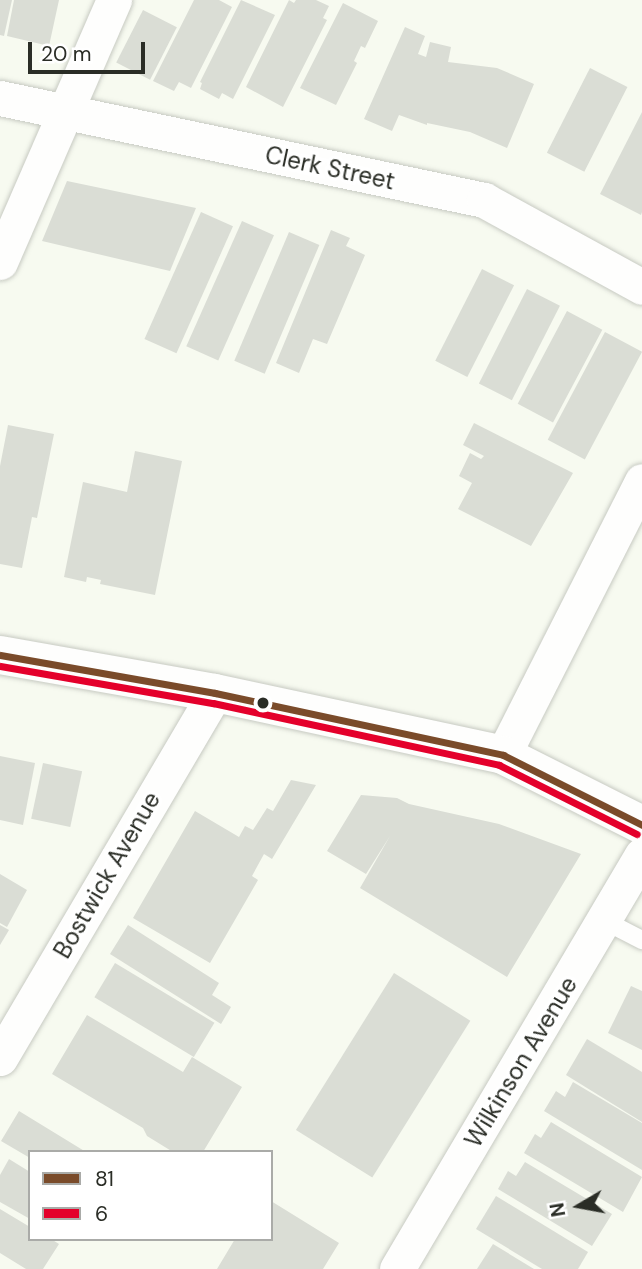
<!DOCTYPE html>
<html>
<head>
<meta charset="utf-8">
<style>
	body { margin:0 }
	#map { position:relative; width:642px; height:1269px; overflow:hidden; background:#f7faf0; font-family:"DM Sans",sans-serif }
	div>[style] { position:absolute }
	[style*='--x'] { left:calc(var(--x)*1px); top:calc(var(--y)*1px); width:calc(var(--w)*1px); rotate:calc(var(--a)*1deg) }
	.building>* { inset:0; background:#daddd5; transform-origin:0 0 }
	.roads { filter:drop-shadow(0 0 2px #c7cac2) drop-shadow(0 0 2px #c7cac2) }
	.lane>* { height:18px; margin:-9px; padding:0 9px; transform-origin:9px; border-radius:9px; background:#fefefd }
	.street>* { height:35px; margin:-17.5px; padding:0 17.5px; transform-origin:17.5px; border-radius:17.5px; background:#fefefd }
	.secondary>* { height:38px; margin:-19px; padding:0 19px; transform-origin:19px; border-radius:19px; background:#fefefd }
	.bus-1>* { height:7px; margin:-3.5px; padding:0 3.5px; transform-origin:3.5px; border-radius:3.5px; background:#7a4b2a }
	.bus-2>* { height:7px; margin:-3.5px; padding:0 3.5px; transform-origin:3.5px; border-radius:3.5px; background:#e4002b }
	.dots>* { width:19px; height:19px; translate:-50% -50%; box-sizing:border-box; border:4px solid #fff; border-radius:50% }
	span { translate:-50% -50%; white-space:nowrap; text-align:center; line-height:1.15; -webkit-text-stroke:7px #fff; paint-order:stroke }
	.street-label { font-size:24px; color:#2a2d26 }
	.legend { position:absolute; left:28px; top:1150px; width:245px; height:91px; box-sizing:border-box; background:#fff; border:2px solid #aaaba8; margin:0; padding:9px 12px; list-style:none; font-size:21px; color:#2a2d26 }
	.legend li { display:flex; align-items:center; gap:14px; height:35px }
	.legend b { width:35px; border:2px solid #aaaba8 }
	.north { position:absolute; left:544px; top:1171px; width:70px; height:70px; -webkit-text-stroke:5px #fff; paint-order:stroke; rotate:260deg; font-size:19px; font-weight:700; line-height:28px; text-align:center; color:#2a2d26 }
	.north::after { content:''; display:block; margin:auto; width:24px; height:32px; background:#2a2d26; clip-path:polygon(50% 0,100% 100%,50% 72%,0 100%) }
	.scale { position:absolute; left:28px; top:42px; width:117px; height:32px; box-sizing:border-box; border:4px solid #2a2d26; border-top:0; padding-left:9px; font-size:21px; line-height:24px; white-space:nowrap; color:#2a2d26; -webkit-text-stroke:5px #fff; paint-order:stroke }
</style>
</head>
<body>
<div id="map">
	<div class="building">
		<i style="clip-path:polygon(0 0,12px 0,4px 36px,0 35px)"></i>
		<i style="clip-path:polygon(14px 0,59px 0,49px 46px,7px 36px)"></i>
		<i style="clip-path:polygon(194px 0,219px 0,232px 7px,191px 88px,179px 82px,174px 91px,153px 81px)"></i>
		<i style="clip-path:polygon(241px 0,275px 15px,233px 99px,222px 93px,219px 99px,200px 89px,202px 83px,200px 82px)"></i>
		<i style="clip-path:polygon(289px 0,294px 3px,296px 0,316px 0,329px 6px,323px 18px,327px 20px,283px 107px,246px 87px)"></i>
		<i style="clip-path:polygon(343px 3px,378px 21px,365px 48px,361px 46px,354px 61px,357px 63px,336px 105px,300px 88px)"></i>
		<i style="left:143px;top:10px;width:38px;height:59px;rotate:27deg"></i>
		<i style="clip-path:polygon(405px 27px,425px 36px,418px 54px,426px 57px,430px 42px,451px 47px,448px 62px,497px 68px,534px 84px,507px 148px,470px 132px,427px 123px,427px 125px,399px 115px,392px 131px,364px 119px)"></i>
		<i style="left:590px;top:68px;width:42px;height:95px;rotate:27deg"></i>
		<i style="clip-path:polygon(642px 112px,642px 212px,641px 215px,600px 194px)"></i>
		<i style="clip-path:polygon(67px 181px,196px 208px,170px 271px,42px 241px)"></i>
		<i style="left:201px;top:212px;width:35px;height:139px;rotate:24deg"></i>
		<i style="left:242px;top:221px;width:35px;height:137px;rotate:24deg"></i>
		<i style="clip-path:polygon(331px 230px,350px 238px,346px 246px,365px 255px,327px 344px,313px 339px,299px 373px,276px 363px)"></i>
		<i style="left:289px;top:232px;width:33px;height:140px;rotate:23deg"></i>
		<i style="left:482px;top:269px;width:36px;height:103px;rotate:27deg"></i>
		<i style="left:527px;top:289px;width:37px;height:106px;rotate:27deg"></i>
		<i style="left:567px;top:311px;width:40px;height:105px;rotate:28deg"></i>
		<i style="left:605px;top:332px;width:42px;height:122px;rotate:28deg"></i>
		<i style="clip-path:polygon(474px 423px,573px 473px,531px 546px,458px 509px,472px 483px,459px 476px,470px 453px,481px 459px,484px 456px,463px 445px)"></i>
		<i style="clip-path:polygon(8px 425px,54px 434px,37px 518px,32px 517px,22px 568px,0 564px,0 466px)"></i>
		<i style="clip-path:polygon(135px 451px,182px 461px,155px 595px,100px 584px,101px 580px,87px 577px,86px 582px,64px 577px,83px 482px,127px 492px)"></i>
		<i style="clip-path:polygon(0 756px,35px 763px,23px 825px,0 820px)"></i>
		<i style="left:43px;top:763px;width:40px;height:57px;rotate:12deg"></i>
		<i style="clip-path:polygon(291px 780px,316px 785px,272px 859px,264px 854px,252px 876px,258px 880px,210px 963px,133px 918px,195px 811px,239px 837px,245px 826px,253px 830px,267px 808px,273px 811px)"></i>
		<i style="clip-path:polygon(361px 795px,397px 798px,409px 804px,499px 824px,581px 854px,507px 977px,360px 888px,390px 836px,366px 874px,327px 851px)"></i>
		<i style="clip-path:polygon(0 874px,27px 890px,7px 927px,0 923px)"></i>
		<i style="clip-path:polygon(0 925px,9px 930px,0 945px)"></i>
		<i style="clip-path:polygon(128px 925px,219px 983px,212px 995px,231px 1007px,221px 1024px,110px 954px)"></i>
		<i style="left:115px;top:963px;width:116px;height:40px;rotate:31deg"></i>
		<i style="left:394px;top:973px;width:90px;height:185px;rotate:32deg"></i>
		<i style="clip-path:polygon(631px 986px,642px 991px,642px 1050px,608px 1033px)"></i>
		<i style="clip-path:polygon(87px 1015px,183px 1072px,192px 1057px,242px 1087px,203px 1152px,173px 1152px,147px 1136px,143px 1128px,52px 1074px)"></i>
		<i style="clip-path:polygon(587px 1039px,642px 1072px,642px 1122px,566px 1075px)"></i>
		<i style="clip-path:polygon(573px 1082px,642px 1123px,642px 1170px,544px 1111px,556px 1091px,565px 1097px)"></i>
		<i style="clip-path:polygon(19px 1111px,86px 1152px,30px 1152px,30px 1158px,1px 1141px)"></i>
		<i style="clip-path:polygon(551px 1122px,642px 1177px,623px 1212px,524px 1153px,535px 1134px,541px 1138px)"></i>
		<i style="clip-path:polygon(9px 1159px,30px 1172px,30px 1219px,0 1202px,0 1175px)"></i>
		<i style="clip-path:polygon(525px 1162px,612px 1214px,592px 1246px,498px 1189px,508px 1171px,516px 1176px)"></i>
		<i style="clip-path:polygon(496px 1196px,588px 1252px,578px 1269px,542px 1269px,476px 1229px)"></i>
		<i style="clip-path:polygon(271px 1201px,339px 1243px,323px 1269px,217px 1269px,235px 1239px,271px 1239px)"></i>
		<i style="clip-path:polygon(0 1209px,30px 1227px,30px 1239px,51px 1239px,59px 1244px,43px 1269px,26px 1269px,0 1253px)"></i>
		<i style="clip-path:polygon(493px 1244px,534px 1269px,477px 1269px)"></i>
	</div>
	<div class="roads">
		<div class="lane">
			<i style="--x:605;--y:921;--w:42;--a:27.2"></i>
		</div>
		<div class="street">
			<i style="--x:0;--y:98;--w:495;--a:11.9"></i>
			<i style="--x:484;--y:200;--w:180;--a:28.8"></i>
			<i style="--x:0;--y:262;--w:286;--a:-66.5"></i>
			<i style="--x:503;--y:755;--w:307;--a:-63.1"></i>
			<i style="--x:0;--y:1058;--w:424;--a:-59.5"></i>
			<i style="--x:397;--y:1269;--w:481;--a:-59.4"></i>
		</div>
		<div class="secondary">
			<i style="--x:0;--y:655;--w:218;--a:10"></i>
			<i style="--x:215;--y:693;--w:295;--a:12.1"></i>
			<i style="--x:503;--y:755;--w:156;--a:26.7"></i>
		</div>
	</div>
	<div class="bus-1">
		<i style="--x:0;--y:655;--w:218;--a:10"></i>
		<i style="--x:215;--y:693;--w:295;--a:12.1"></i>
		<i style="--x:503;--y:755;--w:156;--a:26.7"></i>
	</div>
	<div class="bus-2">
		<i style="--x:0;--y:666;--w:216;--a:9.9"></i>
		<i style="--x:213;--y:703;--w:293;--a:12.2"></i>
		<i style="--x:499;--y:765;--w:154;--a:26.6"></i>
	</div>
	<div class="dots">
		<i style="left:263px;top:703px;background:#2a2d26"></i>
	</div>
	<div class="street-label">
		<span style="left:330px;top:168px;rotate:12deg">Clerk Street</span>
		<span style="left:107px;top:875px;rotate:-60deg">Bostwick Avenue</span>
		<span style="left:521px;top:1062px;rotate:-59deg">Wilkinson Avenue</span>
	</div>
	<ul class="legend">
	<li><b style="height:9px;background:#7a4b2a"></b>81</li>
	<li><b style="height:9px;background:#e4002b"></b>6</li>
	</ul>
	<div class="north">N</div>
	<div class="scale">20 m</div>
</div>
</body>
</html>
